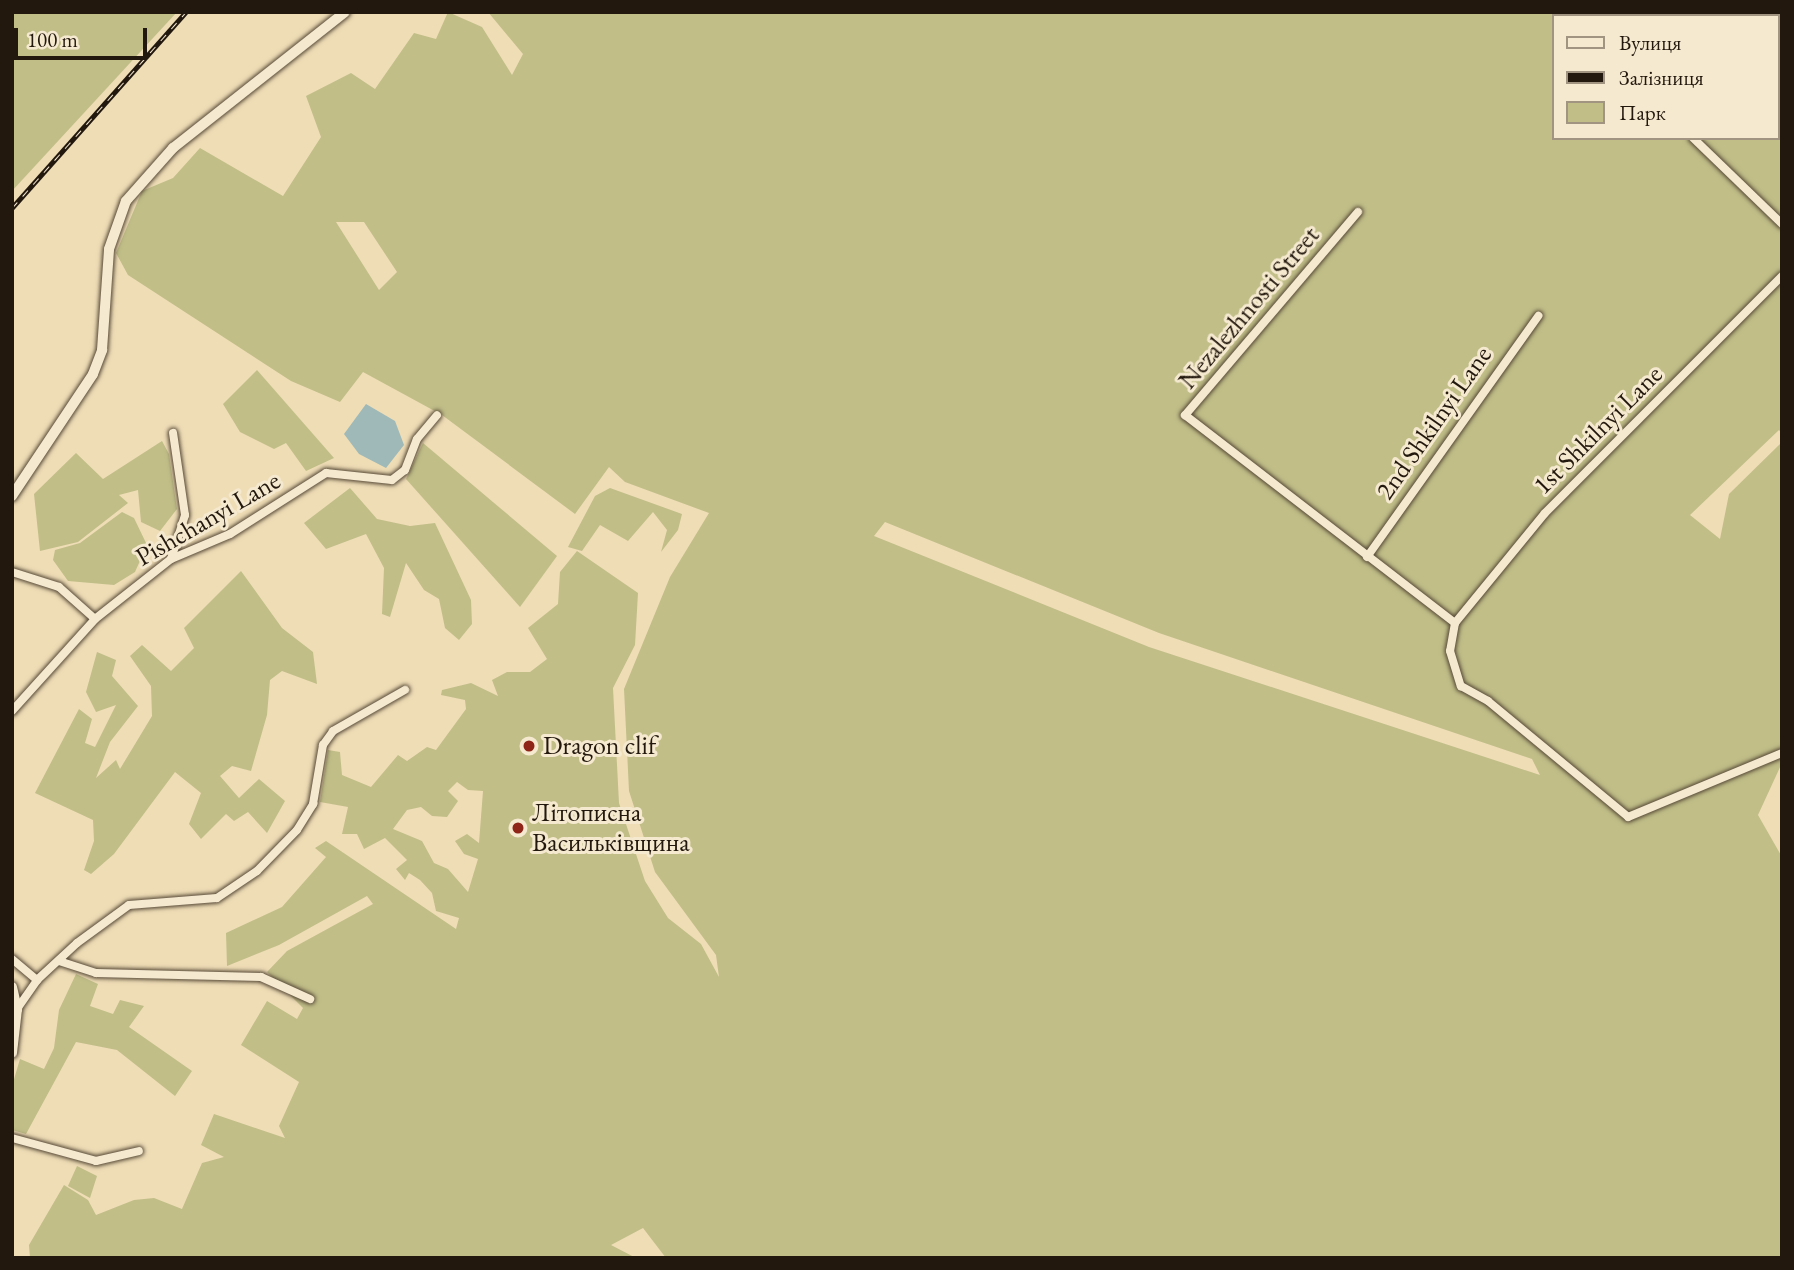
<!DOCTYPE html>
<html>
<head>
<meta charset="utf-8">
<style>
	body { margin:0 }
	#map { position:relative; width:1794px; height:1270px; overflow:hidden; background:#efddb6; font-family:"EB Garamond",serif }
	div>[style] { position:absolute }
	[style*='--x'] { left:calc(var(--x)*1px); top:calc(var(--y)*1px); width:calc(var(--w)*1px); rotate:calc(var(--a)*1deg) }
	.green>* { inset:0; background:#c1be88 }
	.water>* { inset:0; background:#9eb9b8 }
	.roads { filter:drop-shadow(0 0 2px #564937) drop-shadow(0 0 2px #564937) }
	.minor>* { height:8px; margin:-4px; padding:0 4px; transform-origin:4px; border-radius:4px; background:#f5e9d0 }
	.tertiary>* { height:10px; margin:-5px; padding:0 5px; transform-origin:5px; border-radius:5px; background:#f5e9d0 }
	.rail>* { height:5px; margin-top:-2.5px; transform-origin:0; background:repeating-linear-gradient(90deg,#f5e9d0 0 8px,#23180d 0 16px); box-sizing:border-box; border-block:2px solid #23180d }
	.dots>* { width:19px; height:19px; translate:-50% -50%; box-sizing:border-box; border:4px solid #f5e9d0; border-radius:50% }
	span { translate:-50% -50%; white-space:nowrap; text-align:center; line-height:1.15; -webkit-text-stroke:6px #f5e9d0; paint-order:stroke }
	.street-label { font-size:26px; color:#23180d }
	.poi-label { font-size:26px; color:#23180d }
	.left { translate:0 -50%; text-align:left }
	.frame { position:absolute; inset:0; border:14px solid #23180d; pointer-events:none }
	.legend { position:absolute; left:1552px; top:14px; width:228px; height:126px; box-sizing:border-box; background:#f5e9d0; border:2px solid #a19582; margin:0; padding:9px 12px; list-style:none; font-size:21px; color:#23180d }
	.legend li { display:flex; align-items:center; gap:14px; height:35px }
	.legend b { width:35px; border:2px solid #a19582 }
	.scale { position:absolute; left:14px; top:28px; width:133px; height:32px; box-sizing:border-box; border:4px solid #23180d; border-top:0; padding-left:9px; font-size:21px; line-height:24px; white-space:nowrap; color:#23180d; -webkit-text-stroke:5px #f5e9d0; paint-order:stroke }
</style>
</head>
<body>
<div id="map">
	<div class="green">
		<i style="clip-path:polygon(12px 12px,177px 12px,12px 191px)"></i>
		<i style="clip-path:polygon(evenodd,448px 12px,482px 27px,512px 75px,523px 54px,488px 12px,1782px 12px,1782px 434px,1779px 430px,1690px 515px,1720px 539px,1729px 494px,1782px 442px,1781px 765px,1758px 815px,1782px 857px,1782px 1258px,666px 1258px,643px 1228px,611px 1245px,636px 1258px,30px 1258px,29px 1245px,64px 1185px,88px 1200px,96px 1215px,134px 1200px,154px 1198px,182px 1209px,202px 1163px,224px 1157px,201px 1145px,214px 1114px,285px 1138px,279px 1126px,299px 1082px,241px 1045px,267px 1001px,297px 1019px,303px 1008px,267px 972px,287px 951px,373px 904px,367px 896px,279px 945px,227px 966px,226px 933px,282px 907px,326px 857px,315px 848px,326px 841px,456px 929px,459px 918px,436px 911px,432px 893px,420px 880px,409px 873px,405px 880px,396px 869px,407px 860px,385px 838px,364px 849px,357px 834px,342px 834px,348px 807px,320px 802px,328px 750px,340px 752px,342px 775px,371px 787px,398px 755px,407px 761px,427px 747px,436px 750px,466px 709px,465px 700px,441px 695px,442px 690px,471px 683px,498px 696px,492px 680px,507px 672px,530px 672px,547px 659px,528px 628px,558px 604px,560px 572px,577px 551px,638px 593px,635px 645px,613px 688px,619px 803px,645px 881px,668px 918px,701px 944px,719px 977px,716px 955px,655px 872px,629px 791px,624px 689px,670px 577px,709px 513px,625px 482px,609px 467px,575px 514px,442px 415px,363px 372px,340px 402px,291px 381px,128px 275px,116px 253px,142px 191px,173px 178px,200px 148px,283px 196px,321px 137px,306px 96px,351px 73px,375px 89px,414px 33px,436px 39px,448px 12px,1554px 16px,1778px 16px,1778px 138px,1554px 138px,1554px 16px,448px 12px,336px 222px,364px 222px,397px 272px,379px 290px,336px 222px,448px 12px,885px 522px,1159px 633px,1532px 759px,1540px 775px,1149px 647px,874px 536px,885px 522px,448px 12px,457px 782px,468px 790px,483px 791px,479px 843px,467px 834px,455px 841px,464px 854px,478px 859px,468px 892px,448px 869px,434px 863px,422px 841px,393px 829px,407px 810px,421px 807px,432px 816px,447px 817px,458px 801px,448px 791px,457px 782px)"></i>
		<i style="clip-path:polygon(257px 370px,334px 458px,306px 471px,286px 443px,274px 449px,240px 432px,223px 404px)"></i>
		<i style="clip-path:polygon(162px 441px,169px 454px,177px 509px,160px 531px,141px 522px,138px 490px,119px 495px,128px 503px,78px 542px,40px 551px,34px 494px,76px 453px,103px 479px)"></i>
		<i style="clip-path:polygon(423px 443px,557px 556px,520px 607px,406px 479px)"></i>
		<i style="clip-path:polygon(350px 488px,377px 519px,410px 526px,435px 523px,471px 600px,472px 624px,459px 640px,445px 628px,439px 599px,424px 590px,406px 563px,390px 617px,382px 614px,384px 568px,366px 534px,326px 549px,304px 523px)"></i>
		<i style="clip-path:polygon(610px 488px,682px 514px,678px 530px,661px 552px,667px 530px,653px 512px,628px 541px,600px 525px,582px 551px,568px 547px,595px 496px)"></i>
		<i style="clip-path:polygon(122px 512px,134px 518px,147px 545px,135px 572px,114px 585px,68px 581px,53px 560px,55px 550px,80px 543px)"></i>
		<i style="clip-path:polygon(241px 571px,282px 628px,313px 652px,317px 684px,282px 671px,270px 680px,267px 715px,251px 771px,232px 766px,220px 776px,239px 798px,259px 779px,285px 801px,267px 833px,248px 812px,234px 821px,226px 814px,201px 839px,189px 824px,201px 793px,175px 772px,114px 854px,91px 874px,84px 870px,94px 841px,93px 820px,35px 793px,79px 709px,92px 719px,85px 743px,95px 747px,116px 705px,96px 712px,86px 692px,97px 652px,116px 660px,112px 676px,138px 706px,110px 742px,96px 778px,116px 760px,120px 769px,152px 716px,151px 686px,130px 656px,142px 645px,171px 671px,194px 648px,184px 628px)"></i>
		<i style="clip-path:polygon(76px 974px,98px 984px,90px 1006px,113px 1014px,120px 1000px,144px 1006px,129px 1027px,192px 1071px,175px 1096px,117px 1050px,76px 1042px,26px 1134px,12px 1130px,12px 1086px,20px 1059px,44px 1069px,54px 1048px,59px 1010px)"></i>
		<i style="clip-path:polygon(77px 1166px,97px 1176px,90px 1198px,68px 1186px)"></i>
	</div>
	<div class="water">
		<i style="clip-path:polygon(366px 404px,395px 421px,404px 445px,386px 468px,359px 454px,344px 434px)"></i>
	</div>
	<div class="roads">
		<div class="minor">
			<i style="--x:1599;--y:12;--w:4;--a:76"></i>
			<i style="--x:1693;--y:138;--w:124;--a:44"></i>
			<i style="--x:1358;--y:212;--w:267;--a:130.4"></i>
			<i style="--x:1185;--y:415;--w:341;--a:37.6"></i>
			<i style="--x:1455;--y:623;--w:28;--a:100"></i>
			<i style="--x:1450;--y:651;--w:37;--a:73"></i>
			<i style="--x:1461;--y:686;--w:31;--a:29"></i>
			<i style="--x:1488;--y:701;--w:182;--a:39.6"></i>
			<i style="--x:1628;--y:817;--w:167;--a:-22.6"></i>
			<i style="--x:1367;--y:557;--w:296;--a:-54.6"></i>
			<i style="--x:171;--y:559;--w:46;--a:-72.3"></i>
			<i style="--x:185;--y:515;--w:83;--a:-98.3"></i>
			<i style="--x:12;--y:572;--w:49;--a:17.7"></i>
			<i style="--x:59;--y:587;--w:48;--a:41.6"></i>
			<i style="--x:1455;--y:623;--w:142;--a:-50.7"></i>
			<i style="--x:1545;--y:513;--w:335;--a:-45"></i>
			<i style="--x:12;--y:711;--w:124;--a:-47.9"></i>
			<i style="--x:95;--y:619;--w:97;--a:-38.3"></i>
			<i style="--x:171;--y:559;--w:64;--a:-23"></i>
			<i style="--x:230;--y:534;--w:114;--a:-32.4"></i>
			<i style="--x:326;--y:473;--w:66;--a:6.1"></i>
			<i style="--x:392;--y:480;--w:16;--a:-38"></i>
			<i style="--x:405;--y:470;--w:33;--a:-69"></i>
			<i style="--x:417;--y:439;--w:31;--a:-50"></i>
			<i style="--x:12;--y:959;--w:33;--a:40"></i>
			<i style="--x:59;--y:961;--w:39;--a:18"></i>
			<i style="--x:96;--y:973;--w:165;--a:1.4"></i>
			<i style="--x:261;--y:977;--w:54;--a:24.2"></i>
			<i style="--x:17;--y:1009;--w:35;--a:-55"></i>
			<i style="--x:37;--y:980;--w:54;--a:-42.8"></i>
			<i style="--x:77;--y:943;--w:64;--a:-36.2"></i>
			<i style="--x:129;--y:905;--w:88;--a:-4.5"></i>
			<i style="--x:217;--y:898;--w:48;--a:-34"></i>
			<i style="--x:257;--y:871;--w:57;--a:-45.7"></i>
			<i style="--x:297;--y:830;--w:31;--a:-58"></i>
			<i style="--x:313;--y:804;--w:60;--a:-80.4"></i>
			<i style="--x:323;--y:745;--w:17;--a:-54"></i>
			<i style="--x:333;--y:731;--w:83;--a:-29.7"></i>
			<i style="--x:12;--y:1138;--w:87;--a:15.3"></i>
			<i style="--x:96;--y:1161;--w:44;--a:-13.1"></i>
		</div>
		<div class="tertiary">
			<i style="--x:12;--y:496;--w:146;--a:-56.4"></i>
			<i style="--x:93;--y:374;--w:26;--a:-69"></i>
			<i style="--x:102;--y:350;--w:101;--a:-86"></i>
			<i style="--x:109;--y:249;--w:51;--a:-70.5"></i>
			<i style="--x:126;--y:201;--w:71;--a:-48.4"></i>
			<i style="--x:173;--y:148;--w:219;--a:-38.3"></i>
			<i style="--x:12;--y:987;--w:23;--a:77"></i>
			<i style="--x:17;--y:1009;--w:44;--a:96.5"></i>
		</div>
	</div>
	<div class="rail">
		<i style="--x:12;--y:208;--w:262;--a:-48.4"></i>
	</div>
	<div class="dots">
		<i style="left:529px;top:746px;background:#8f2418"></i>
		<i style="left:518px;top:828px;background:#8f2418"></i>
	</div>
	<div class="street-label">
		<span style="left:1249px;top:308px;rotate:-50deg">Nezalezhnosti Street</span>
		<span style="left:1434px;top:423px;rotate:-55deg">2nd Shkilnyi Lane</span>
		<span style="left:1598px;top:430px;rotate:-45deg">1st Shkilnyi Lane</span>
		<span style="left:208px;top:519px;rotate:-30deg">Pishchanyi Lane</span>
	</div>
	<div class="poi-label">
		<span class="left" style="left:543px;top:746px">Dragon clif</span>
		<span class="left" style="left:532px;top:828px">Літописна<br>Васильківщина</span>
	</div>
	<div class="frame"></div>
	<ul class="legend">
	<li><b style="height:9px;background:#f5e9d0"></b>Вулиця</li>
	<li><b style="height:9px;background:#23180d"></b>Залізниця</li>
	<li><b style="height:19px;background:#c1be88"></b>Парк</li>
	</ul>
	<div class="scale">100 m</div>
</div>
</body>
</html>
